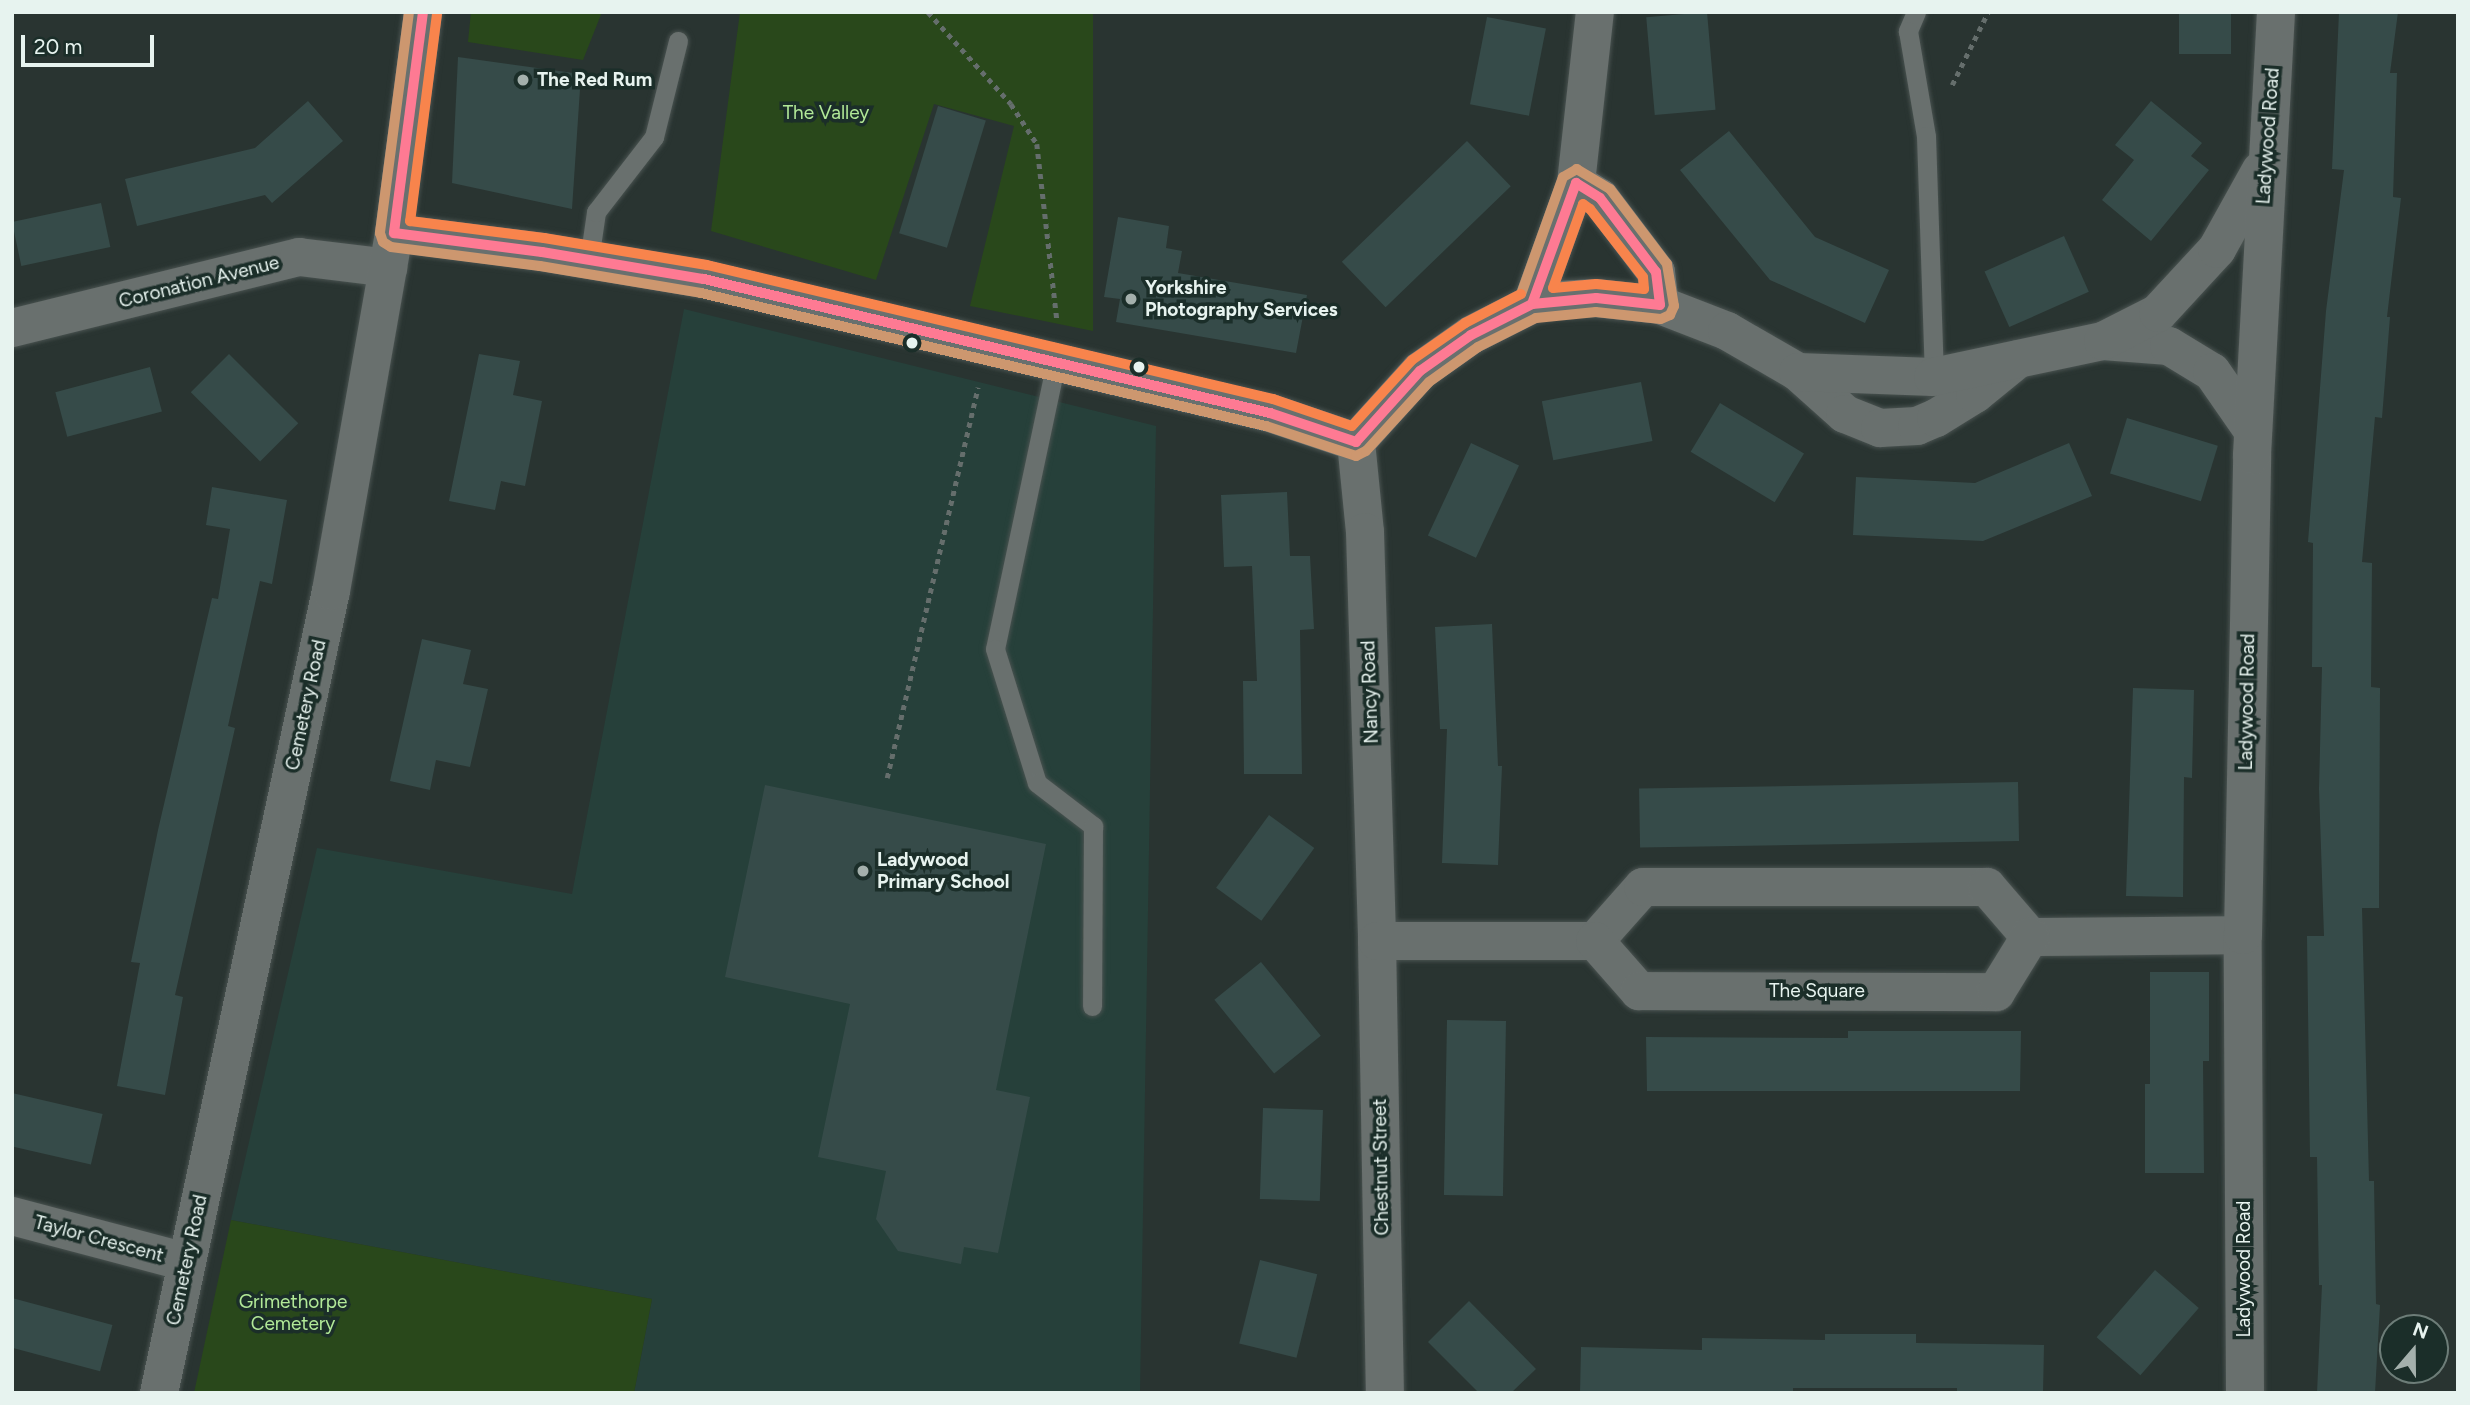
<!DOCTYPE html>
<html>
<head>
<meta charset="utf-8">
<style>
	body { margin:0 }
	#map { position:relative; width:2470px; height:1405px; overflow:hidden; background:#293431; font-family:Figtree,sans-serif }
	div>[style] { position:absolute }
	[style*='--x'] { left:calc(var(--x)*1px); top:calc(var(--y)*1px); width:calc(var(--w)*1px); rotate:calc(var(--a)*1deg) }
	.built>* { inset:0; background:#26403a }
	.green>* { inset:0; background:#29481b }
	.building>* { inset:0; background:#364b49; transform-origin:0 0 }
	.path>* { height:4.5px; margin-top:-2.25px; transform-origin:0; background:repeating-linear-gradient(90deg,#656e6c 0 5px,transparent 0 10px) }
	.roads { filter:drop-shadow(0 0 2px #495250) drop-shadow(0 0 2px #495250) }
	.service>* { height:19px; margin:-9.5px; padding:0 9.5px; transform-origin:9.5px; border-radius:9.5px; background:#69706e }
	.minor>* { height:38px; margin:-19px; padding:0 19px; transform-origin:19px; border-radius:19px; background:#69706e }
	.bus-1>* { height:10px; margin:-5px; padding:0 5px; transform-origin:5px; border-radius:5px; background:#fe7a93 }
	.bus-2>* { height:10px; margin:-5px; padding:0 5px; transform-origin:5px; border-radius:5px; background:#cd976f }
	.bus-3>* { height:10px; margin:-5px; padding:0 5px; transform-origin:5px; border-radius:5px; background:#f8844c }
	.dots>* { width:19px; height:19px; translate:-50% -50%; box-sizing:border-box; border:4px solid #1b2e29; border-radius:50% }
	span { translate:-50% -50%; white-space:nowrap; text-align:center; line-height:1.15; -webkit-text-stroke:7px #1b2e29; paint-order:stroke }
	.poi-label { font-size:19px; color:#e7f3ef; font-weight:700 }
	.left { translate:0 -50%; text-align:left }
	.park-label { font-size:19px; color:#b2e998 }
	.street-label { font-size:19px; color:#e7f3ef }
	.frame { position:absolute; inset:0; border:14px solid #e7f3ef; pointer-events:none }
	.north { position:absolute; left:2379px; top:1314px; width:70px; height:70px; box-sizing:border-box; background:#1b2e29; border:2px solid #6d7d78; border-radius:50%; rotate:20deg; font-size:19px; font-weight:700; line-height:28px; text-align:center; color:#e7f3ef }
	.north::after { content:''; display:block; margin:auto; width:24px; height:32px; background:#a4b0ac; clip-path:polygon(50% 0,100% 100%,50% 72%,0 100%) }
	.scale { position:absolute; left:21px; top:35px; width:133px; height:32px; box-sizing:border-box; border:4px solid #e7f3ef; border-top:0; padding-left:9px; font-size:21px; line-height:24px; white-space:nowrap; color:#e7f3ef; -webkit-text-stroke:5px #1b2e29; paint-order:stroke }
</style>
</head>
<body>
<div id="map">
	<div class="built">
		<i style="clip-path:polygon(684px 309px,1156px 426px,1140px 1393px,634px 1393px,652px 1299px,231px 1220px,317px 848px,572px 894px)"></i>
	</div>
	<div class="green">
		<i style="clip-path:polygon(471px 12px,602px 12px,583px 60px,468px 42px)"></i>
		<i style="clip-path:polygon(740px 12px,1093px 12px,1093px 331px,970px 306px,1014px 126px,934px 104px,876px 280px,711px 231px)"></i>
		<i style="clip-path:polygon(231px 1220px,652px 1299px,634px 1393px,194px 1393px)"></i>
	</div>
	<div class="building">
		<i style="left:1707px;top:12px;width:98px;height:61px;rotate:85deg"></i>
		<i style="left:2179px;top:12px;width:52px;height:42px"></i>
		<i style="clip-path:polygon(2339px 12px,2398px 12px,2390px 73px,2397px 73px,2393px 197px,2401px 198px,2387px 317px,2390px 317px,2382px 418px,2375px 417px,2362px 562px,2372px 563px,2371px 687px,2380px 688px,2379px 908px,2362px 908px,2369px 1181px,2374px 1181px,2376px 1304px,2380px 1305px,2375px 1393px,2317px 1393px,2322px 1285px,2319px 1285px,2317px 1157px,2310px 1157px,2307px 936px,2324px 936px,2319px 789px,2322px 667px,2312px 667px,2313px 543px,2308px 542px,2326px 311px,2344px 170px,2332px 169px)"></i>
		<i style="left:1487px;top:17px;width:60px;height:89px;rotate:11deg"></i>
		<i style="clip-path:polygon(458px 57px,581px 74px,572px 209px,452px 183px)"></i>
		<i style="clip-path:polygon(308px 101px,343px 141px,272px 203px,265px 195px,137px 226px,125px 179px,255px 148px)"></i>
		<i style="clip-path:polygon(2151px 101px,2202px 143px,2191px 156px,2209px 170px,2151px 241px,2102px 200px,2134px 160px,2115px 145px)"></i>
		<i style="left:938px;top:106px;width:50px;height:133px;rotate:17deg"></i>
		<i style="clip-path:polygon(1729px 131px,1815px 237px,1889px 270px,1865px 323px,1770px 280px,1680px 170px)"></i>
		<i style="left:1467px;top:141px;width:63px;height:174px;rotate:46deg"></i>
		<i style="left:101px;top:203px;width:45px;height:91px;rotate:78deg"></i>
		<i style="clip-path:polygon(1118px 217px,1169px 226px,1166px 248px,1182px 251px,1178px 273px,1307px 295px,1296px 353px,1116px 322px,1120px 299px,1104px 297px)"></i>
		<i style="left:2064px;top:236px;width:61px;height:87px;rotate:66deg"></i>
		<i style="left:229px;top:354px;width:98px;height:54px;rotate:45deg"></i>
		<i style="clip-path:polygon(479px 354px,520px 361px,513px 395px,542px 401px,525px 486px,501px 481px,495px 510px,449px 501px)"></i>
		<i style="left:150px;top:367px;width:46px;height:98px;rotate:75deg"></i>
		<i style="left:1641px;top:382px;width:60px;height:101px;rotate:79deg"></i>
		<i style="left:1720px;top:403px;width:98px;height:57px;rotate:31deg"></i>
		<i style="left:2127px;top:418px;width:95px;height:58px;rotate:17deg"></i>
		<i style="left:1471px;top:443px;width:53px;height:102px;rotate:25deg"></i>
		<i style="clip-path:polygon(2069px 443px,2092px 496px,1983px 541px,1853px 535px,1856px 477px,1975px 483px)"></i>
		<i style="clip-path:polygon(212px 487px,287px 500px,272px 584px,260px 581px,228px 726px,235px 728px,175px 995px,183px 997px,165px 1095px,117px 1086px,140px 963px,131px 962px,158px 830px,212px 598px,218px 599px,230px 529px,206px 525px)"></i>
		<i style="clip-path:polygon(1287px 492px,1290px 556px,1310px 556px,1314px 629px,1300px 630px,1302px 774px,1244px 774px,1243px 681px,1257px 681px,1252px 566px,1224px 567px,1221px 495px)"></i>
		<i style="clip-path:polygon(1492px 624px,1498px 766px,1502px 766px,1498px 865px,1442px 863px,1447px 729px,1440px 729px,1435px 627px)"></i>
		<i style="clip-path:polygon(422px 639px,471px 650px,463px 684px,488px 689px,470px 767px,436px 760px,430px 790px,390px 781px)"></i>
		<i style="clip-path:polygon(2133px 688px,2194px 690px,2192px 778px,2184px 777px,2183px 897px,2126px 896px)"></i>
		<i style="left:2018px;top:782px;width:59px;height:379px;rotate:89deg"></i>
		<i style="clip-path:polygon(765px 785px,1046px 844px,996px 1090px,1030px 1097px,998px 1253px,964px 1247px,961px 1264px,898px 1251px,876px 1219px,886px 1171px,818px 1157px,850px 1004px,725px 977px)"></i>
		<i style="left:1269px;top:815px;width:56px;height:90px;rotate:36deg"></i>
		<i style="left:1261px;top:962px;width:95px;height:60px;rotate:51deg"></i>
		<i style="clip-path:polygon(2150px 972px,2209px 972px,2209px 1061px,2203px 1061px,2204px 1173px,2145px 1173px,2145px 1084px,2150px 1084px)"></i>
		<i style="left:1447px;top:1020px;width:59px;height:175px;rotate:1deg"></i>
		<i style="clip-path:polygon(1848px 1031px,2021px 1031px,2020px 1091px,1647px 1091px,1646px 1037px,1848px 1038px)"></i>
		<i style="left:12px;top:1093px;width:93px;height:52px;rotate:13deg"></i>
		<i style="left:1263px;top:1108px;width:60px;height:91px;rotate:2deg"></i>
		<i style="left:1260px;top:1260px;width:59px;height:86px;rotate:14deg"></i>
		<i style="left:2155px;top:1270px;width:58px;height:89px;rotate:41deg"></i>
		<i style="left:12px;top:1298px;width:104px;height:48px;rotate:15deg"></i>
		<i style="clip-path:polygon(1469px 1301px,1536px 1369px,1511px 1393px,1479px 1393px,1428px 1342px)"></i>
		<i style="clip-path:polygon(1825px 1334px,1916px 1334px,1916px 1343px,2044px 1345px,2043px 1393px,1957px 1393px,1957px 1388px,1793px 1388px,1793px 1393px,1580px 1393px,1581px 1347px,1702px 1350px,1702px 1338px,1825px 1340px)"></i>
	</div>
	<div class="path">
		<i style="--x:928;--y:12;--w:124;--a:47.9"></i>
		<i style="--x:1011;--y:104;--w:48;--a:57"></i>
		<i style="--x:1037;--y:144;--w:177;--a:83.5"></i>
		<i style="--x:1952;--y:85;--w:81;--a:-63.7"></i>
		<i style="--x:887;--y:778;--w:401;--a:-76.9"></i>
	</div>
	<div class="roads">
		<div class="service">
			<i style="--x:1916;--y:12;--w:21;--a:113"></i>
			<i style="--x:1908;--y:31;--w:107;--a:80.3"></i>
			<i style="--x:1926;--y:136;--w:246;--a:88.1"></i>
			<i style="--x:589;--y:260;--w:49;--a:-81.7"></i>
			<i style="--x:596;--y:212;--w:95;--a:-52.3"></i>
			<i style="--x:654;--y:137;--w:99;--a:-76"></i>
			<i style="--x:1056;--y:362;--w:293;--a:102"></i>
			<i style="--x:995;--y:649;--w:140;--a:72.6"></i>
			<i style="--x:1037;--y:783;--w:71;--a:37.5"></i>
			<i style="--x:1093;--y:826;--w:180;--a:90.3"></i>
		</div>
		<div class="minor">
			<i style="--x:1576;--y:183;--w:28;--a:32"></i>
			<i style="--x:1600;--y:198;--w:93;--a:52.9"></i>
			<i style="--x:1656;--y:272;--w:33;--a:83"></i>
			<i style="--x:394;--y:233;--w:149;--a:7.3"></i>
			<i style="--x:542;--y:252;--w:164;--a:9.5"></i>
			<i style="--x:704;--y:279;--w:582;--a:13.32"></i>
			<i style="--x:1270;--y:413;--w:91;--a:18.6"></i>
			<i style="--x:1356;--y:442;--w:96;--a:-48"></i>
			<i style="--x:1420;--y:371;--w:62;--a:-35.2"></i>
			<i style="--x:1471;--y:335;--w:68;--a:-26.9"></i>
			<i style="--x:1532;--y:304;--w:26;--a:-9"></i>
			<i style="--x:1558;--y:300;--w:38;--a:-3"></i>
			<i style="--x:1596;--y:298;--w:64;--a:6.2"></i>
			<i style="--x:1660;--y:305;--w:72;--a:21.2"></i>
			<i style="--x:1727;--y:331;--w:82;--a:30"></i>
			<i style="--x:1798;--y:372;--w:63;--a:41.8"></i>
			<i style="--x:1845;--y:414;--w:38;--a:22"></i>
			<i style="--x:1880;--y:428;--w:37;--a:-3"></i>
			<i style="--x:1917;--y:426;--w:21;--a:-23"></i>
			<i style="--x:1936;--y:418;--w:46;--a:-31.6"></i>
			<i style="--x:1975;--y:394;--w:55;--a:-39.1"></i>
			<i style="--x:1532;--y:304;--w:129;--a:-70"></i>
			<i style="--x:1576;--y:183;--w:172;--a:-83.7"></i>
			<i style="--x:12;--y:328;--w:296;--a:-13.9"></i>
			<i style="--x:299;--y:257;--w:90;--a:7"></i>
			<i style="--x:2103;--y:341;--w:66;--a:4.3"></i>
			<i style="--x:2169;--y:346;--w:50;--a:31.2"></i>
			<i style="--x:2212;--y:372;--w:72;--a:55.2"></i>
			<i style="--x:1798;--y:372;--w:135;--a:2.1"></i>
			<i style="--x:1933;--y:377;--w:174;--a:-12"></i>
			<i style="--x:2103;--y:341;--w:62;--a:-27"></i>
			<i style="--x:2158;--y:313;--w:87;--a:-47.3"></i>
			<i style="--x:2217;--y:249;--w:90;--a:-60.9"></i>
			<i style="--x:1356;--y:442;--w:90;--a:84.3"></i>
			<i style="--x:1365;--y:532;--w:409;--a:88.3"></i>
			<i style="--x:1377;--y:941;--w:452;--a:89"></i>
			<i style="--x:1377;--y:941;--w:218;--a:0"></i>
			<i style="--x:1595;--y:941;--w:72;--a:-48.4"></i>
			<i style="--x:1643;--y:887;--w:344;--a:0"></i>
			<i style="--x:1987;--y:887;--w:66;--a:49.3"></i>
			<i style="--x:2030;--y:937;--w:213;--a:-0.5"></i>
			<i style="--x:1595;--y:941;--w:67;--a:48.7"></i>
			<i style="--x:1639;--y:991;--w:357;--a:0.2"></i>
			<i style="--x:1996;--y:992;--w:65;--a:-58.3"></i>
			<i style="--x:12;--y:1216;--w:180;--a:14.8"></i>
			<i style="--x:159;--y:1393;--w:820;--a:-77.9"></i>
			<i style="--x:331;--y:591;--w:364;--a:-80"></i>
			<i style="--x:394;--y:233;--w:223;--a:-82.5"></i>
			<i style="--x:2245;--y:1393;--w:458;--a:-90.3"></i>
			<i style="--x:2243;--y:935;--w:480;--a:-88.9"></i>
			<i style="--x:2252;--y:455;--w:444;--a:-86.9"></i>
		</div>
	</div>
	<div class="bus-1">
		<i style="--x:423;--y:12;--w:223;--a:97.5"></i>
		<i style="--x:394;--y:233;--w:149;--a:7.3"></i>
		<i style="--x:542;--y:252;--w:164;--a:9.5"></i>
		<i style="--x:704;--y:279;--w:582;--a:13.32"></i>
		<i style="--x:1270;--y:413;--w:91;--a:18.6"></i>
		<i style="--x:1356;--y:442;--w:96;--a:-48"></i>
		<i style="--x:1420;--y:371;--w:62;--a:-35.2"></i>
		<i style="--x:1471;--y:335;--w:68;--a:-26.9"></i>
		<i style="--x:1576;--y:183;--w:28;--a:32"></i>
		<i style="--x:1600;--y:198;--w:93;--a:52.9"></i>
		<i style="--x:1656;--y:272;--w:33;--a:83"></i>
		<i style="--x:1660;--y:305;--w:64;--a:-173.8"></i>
		<i style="--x:1596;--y:298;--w:64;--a:174.6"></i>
		<i style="--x:1532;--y:304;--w:129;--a:-70"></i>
	</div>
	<div class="bus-2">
		<i style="--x:409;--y:12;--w:223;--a:97.5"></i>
		<i style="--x:380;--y:233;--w:9;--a:72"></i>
		<i style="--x:383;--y:242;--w:9;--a:32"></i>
		<i style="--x:391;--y:247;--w:150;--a:7.3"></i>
		<i style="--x:540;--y:266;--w:163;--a:9.5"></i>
		<i style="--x:701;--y:293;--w:580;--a:13.25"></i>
		<i style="--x:1266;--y:426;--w:95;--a:18.4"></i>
		<i style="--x:1356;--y:456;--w:11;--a:-27"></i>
		<i style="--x:1366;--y:451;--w:93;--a:-47.6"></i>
		<i style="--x:1429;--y:382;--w:60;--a:-35.5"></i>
		<i style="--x:1478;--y:347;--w:65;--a:-26.6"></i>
		<i style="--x:1536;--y:318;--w:60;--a:-5.7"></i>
		<i style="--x:1596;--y:312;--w:65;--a:6.1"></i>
		<i style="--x:1661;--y:319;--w:10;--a:-24"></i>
		<i style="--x:1670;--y:315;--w:10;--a:-66"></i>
		<i style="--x:1674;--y:306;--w:43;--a:-99.5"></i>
		<i style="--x:1667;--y:264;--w:94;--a:-127.2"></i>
		<i style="--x:1610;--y:189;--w:39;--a:-149"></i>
		<i style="--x:1577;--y:169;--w:16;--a:150"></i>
		<i style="--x:1563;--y:177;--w:124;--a:109.7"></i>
	</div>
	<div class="bus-3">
		<i style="--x:437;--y:14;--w:209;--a:97.4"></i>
		<i style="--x:410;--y:221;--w:135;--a:7.2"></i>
		<i style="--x:544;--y:238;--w:165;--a:9.4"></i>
		<i style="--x:707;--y:265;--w:582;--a:13.32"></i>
		<i style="--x:1273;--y:399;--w:83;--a:18.9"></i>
		<i style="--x:1352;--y:426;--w:89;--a:-47.7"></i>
		<i style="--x:1412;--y:360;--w:65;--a:-34.9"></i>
		<i style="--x:1465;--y:323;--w:63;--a:-27.4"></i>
		<i style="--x:1583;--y:204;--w:9;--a:36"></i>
		<i style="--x:1590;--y:209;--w:86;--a:52.1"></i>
		<i style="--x:1643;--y:277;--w:12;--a:85"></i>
		<i style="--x:1644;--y:289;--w:48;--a:-174.1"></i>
		<i style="--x:1596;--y:284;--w:43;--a:174.7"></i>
		<i style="--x:1553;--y:288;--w:89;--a:-70.3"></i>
	</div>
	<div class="dots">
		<i style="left:523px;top:80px;background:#a4b0ac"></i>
		<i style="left:1131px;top:299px;background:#a4b0ac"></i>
		<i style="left:912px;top:343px;background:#e7f3ef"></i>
		<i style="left:1139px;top:367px;background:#e7f3ef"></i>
		<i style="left:863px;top:871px;background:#a4b0ac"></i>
	</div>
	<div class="poi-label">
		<span class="left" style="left:537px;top:80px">The Red Rum</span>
		<span class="left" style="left:1145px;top:299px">Yorkshire<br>Photography Services</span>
		<span class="left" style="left:877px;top:871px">Ladywood<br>Primary School</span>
	</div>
	<div class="park-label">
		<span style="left:826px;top:113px">The Valley</span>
		<span style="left:293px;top:1313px">Grimethorpe<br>Cemetery</span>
	</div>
	<div class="street-label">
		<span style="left:2268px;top:136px;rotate:-86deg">Ladywood Road</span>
		<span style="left:199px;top:282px;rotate:-14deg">Coronation Avenue</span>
		<span style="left:1370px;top:692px;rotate:-92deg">Nancy Road</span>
		<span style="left:2247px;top:702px;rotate:-89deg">Ladywood Road</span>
		<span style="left:306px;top:705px;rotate:-78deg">Cemetery Road</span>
		<span style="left:1817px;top:991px">The Square</span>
		<span style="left:1381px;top:1167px;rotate:-91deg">Chestnut Street</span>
		<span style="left:99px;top:1239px;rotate:15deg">Taylor Crescent</span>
		<span style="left:187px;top:1260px;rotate:-78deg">Cemetery Road</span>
		<span style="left:2244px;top:1269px;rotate:-90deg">Ladywood Road</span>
	</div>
	<div class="frame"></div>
	<div class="north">N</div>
	<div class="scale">20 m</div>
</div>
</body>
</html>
